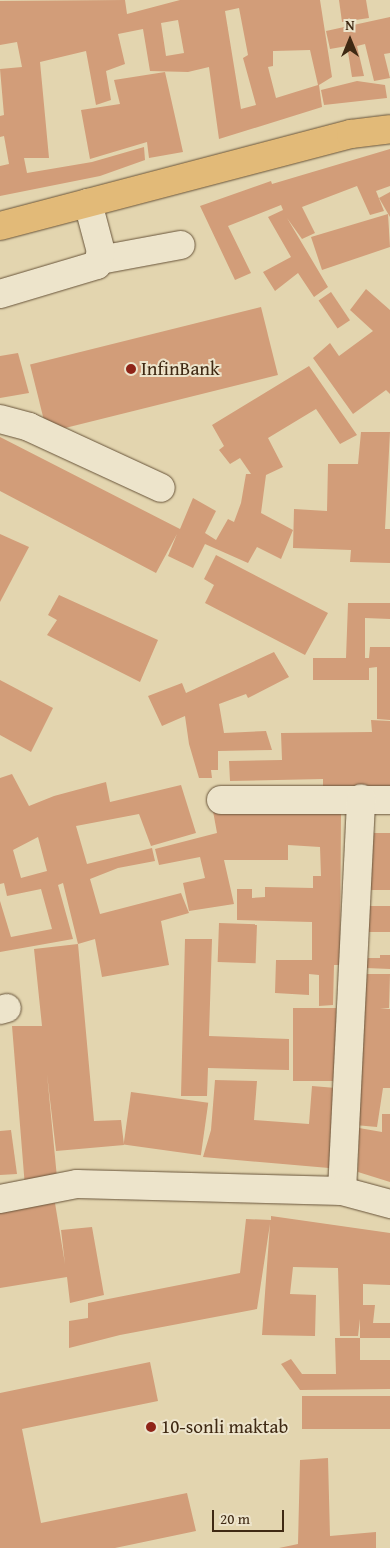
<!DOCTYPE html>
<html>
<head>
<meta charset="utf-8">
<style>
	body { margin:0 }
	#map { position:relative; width:390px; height:1548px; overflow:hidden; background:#e3d5af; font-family:"Gentium Book Plus",serif }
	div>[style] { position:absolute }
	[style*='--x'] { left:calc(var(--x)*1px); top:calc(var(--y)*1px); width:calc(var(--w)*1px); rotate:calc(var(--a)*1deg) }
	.building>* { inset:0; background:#d29d79; transform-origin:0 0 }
	.roads { filter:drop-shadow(0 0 1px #68543a) drop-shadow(0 0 1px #68543a) }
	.minor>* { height:28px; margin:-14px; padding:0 14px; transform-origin:14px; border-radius:14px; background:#ede4cb }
	.major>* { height:28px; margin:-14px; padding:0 14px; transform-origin:14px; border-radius:14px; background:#e2ba78 }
	.dots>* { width:14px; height:14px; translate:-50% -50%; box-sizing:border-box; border:2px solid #ede4cb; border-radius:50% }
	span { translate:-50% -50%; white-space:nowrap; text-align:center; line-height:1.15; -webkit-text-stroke:4px #ede4cb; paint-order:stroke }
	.poi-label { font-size:19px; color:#3f2913 }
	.left { translate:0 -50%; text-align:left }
	.north { position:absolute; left:325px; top:15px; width:50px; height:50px; -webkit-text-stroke:4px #ede4cb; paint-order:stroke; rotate:0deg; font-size:14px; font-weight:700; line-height:20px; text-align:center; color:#3f2913 }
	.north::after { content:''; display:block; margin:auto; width:18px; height:22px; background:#3f2913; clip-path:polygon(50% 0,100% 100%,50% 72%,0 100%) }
	.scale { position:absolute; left:212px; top:1510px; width:72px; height:22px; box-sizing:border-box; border:2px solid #3f2913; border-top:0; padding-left:6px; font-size:15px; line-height:18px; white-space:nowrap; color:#3f2913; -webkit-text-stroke:4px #ede4cb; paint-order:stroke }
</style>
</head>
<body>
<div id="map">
	<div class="building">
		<i style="clip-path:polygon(evenodd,125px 0,127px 14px,180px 0,320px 0,332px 77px,319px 85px,322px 107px,219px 139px,209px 67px,188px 72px,150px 71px,143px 29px,118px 34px,125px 64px,106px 71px,111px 100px,96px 105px,86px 51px,40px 62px,49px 158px,24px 158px,27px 173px,92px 162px,144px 147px,145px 160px,100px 176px,0 196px,0 166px,9px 164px,4px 136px,0 137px,0 116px,4px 115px,0 69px,22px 67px,17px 42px,0 45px,0 1px,125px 0,239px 8px,248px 55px,243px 58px,256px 105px,241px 109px,225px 11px,239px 8px,125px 0,178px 20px,184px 53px,166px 56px,161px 23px,178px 20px,125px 0,310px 50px,318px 85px,276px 98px,268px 67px,273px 66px,273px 51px,310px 50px)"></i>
		<i style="clip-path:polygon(339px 0,366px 0,369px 18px,342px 22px)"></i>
		<i style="clip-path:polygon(390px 17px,390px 53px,384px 54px,390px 78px,374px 81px,365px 44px,357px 46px,364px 76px,352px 77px,347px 46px,330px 49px,326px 31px)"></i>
		<i style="clip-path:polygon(165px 72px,183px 152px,149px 158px,147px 142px,90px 159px,81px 110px,120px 104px,114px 80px)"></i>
		<i style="clip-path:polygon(357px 81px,385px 85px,387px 98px,324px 105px,321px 90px)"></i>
		<i style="clip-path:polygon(390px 149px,390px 186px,376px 191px,384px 211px,370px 215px,357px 186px,302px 207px,315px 233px,302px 239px,287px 218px,328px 287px,314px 297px,298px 273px,275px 291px,263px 272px,291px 257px,268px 217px,283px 210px,281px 205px,228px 226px,251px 273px,235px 280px,200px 206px,271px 181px,272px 184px)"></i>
		<i style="clip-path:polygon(390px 192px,390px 217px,379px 198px)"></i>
		<i style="clip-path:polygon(388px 214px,390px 247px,322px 270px,311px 237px)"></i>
		<i style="clip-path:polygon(366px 289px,390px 310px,390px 394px,386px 390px,353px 414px,313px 358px,330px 343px,339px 356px,373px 331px,350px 310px)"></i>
		<i style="left:331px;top:292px;width:34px;height:15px;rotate:56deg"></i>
		<i style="left:261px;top:307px;width:70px;height:238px;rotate:76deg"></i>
		<i style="clip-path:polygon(18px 353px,29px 393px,0 398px,0 356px)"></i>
		<i style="clip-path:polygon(309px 366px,357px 435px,340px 444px,316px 409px,268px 438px,283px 467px,266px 475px,261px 513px,293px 530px,281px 559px,257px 547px,248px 563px,205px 544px,193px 568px,168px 556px,177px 534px,156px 573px,0 491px,0 437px,180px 529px,193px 498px,216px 511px,205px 533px,216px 540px,228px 519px,234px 522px,241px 503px,246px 474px,251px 474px,240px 458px,230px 464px,219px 450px,224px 446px,212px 425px)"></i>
		<i style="clip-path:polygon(361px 432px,390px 432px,385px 529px,390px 529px,390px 563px,350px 562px,351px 550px,293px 548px,294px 509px,327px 511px,328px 464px,358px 464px)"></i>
		<i style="clip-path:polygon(0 534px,29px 547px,0 602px)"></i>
		<i style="clip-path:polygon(216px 555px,328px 613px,305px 655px,205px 603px,214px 585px,204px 579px)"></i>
		<i style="clip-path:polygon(59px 595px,158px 640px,140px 682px,47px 635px,57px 620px,48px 615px)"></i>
		<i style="clip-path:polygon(348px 603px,390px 603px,390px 619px,365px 618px,365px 658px,369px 658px,370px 647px,390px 647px,390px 720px,377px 719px,377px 667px,369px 668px,369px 680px,313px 680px,313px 658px,346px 658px)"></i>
		<i style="clip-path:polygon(274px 652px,289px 677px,248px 698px,246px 694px,219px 704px,224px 733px,266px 731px,272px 750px,218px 751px,218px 770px,211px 770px,212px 778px,199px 778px,189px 744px,185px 716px,162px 726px,148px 696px,182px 683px,186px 693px)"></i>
		<i style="clip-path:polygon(0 680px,53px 708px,31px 752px,0 735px)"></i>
		<i style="clip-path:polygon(371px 720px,390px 721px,390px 786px,323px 786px,323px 779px,230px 781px,229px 761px,282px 760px,281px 733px,372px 732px)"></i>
		<i style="clip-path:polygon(evenodd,12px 774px,29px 806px,54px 796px,106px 782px,110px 802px,181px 785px,196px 833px,151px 846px,139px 814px,76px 826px,87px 864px,152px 848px,155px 861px,118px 868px,90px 879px,100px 914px,181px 893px,189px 913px,161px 921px,169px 965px,102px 977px,95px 939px,78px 944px,63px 883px,58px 885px,73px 939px,0 952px,0 901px,11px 937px,52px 929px,41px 889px,7px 896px,4px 883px,0 884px,0 778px,12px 774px,38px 837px,47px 871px,21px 878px,13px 850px,38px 837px)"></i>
		<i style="clip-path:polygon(213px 811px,341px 812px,340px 965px,334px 965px,333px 1005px,319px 1006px,319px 975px,309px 974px,309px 995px,275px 993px,276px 960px,312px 960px,312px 922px,237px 920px,237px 889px,252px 889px,252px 898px,265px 897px,265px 887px,313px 888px,313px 876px,321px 876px,320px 847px,288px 845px,288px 860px,224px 860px,234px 904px,189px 911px,183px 883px,205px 878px,200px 857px,159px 865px,155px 849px,217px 833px)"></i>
		<i style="left:370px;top:833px;width:20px;height:57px"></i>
		<i style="left:390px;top:906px;width:26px;height:26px;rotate:90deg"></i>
		<i style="left:219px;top:923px;width:38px;height:39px;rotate:2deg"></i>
		<i style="clip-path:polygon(185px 939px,212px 939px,209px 1036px,289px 1039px,289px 1070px,208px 1068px,207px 1096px,181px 1096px)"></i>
		<i style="clip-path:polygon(78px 944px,94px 1121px,121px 1120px,124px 1145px,56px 1151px,47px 1074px,58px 1188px,25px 1187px,12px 1026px,42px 1026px,34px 949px)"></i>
		<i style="clip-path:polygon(380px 955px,390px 955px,390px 969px,366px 968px,366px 958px,380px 958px)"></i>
		<i style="clip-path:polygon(367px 974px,390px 974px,389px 1008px,380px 1009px,390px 1009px,390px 1088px,383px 1088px,377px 1127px,355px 1125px)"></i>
		<i style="left:293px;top:1008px;width:43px;height:73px"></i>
		<i style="clip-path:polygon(215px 1080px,257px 1081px,254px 1120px,309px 1124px,312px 1086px,336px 1088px,329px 1168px,203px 1157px,211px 1130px)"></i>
		<i style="left:131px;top:1092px;width:78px;height:53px;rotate:8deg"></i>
		<i style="clip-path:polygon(382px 1114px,390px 1114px,390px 1182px,358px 1172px,359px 1128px,382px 1132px)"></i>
		<i style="clip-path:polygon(11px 1130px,17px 1174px,0 1175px,0 1131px)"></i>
		<i style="clip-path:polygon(55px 1203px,65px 1264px,61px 1230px,92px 1227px,104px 1295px,70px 1303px,67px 1277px,0 1288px,0 1211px)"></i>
		<i style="clip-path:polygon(271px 1216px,390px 1233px,390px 1285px,363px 1284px,363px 1305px,375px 1305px,373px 1323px,390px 1323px,390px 1338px,360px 1338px,360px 1319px,358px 1336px,340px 1336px,338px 1268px,293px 1267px,290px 1294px,316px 1295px,315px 1336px,262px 1335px,270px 1224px,257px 1309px,120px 1335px,69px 1348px,69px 1321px,88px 1318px,88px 1303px,240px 1273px,246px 1219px,271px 1220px)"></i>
		<i style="clip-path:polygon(335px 1338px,360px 1338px,360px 1360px,390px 1360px,390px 1389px,300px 1390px,281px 1364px,291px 1359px,302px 1374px,336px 1374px)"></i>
		<i style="clip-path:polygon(150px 1362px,158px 1401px,22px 1429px,41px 1523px,187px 1493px,196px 1531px,115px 1548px,0 1548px,0 1393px)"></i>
		<i style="left:390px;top:1396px;width:33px;height:88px;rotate:90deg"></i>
		<i style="clip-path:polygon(328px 1458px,330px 1536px,376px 1532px,376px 1548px,279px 1548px,298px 1544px,300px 1460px)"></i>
	</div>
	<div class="roads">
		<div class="minor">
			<i style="--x:100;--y:260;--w:82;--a:-10.5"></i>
			<i style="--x:0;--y:294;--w:101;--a:-16.6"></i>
			<i style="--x:97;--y:265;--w:14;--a:-73"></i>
			<i style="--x:101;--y:252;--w:51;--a:-104.9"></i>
			<i style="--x:0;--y:419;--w:30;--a:15"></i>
			<i style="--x:29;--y:427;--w:145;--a:24.8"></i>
			<i style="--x:221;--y:800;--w:169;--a:0"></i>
			<i style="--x:0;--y:1010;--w:7;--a:-16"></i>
			<i style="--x:342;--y:1191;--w:393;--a:-87.2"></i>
			<i style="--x:0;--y:1199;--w:78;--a:-11"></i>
			<i style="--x:77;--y:1184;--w:265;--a:1.5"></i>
			<i style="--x:342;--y:1191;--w:50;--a:15.2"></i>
		</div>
		<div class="major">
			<i style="--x:0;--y:226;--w:363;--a:-14.7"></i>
			<i style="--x:351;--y:134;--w:39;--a:-7"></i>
		</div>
	</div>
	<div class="dots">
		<i style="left:131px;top:369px;background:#8f2418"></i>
		<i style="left:151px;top:1427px;background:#8f2418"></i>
	</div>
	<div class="poi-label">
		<span class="left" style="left:141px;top:369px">InfinBank</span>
		<span class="left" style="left:161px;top:1427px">10-sonli maktab</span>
	</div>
	<div class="north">N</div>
	<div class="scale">20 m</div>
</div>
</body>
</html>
